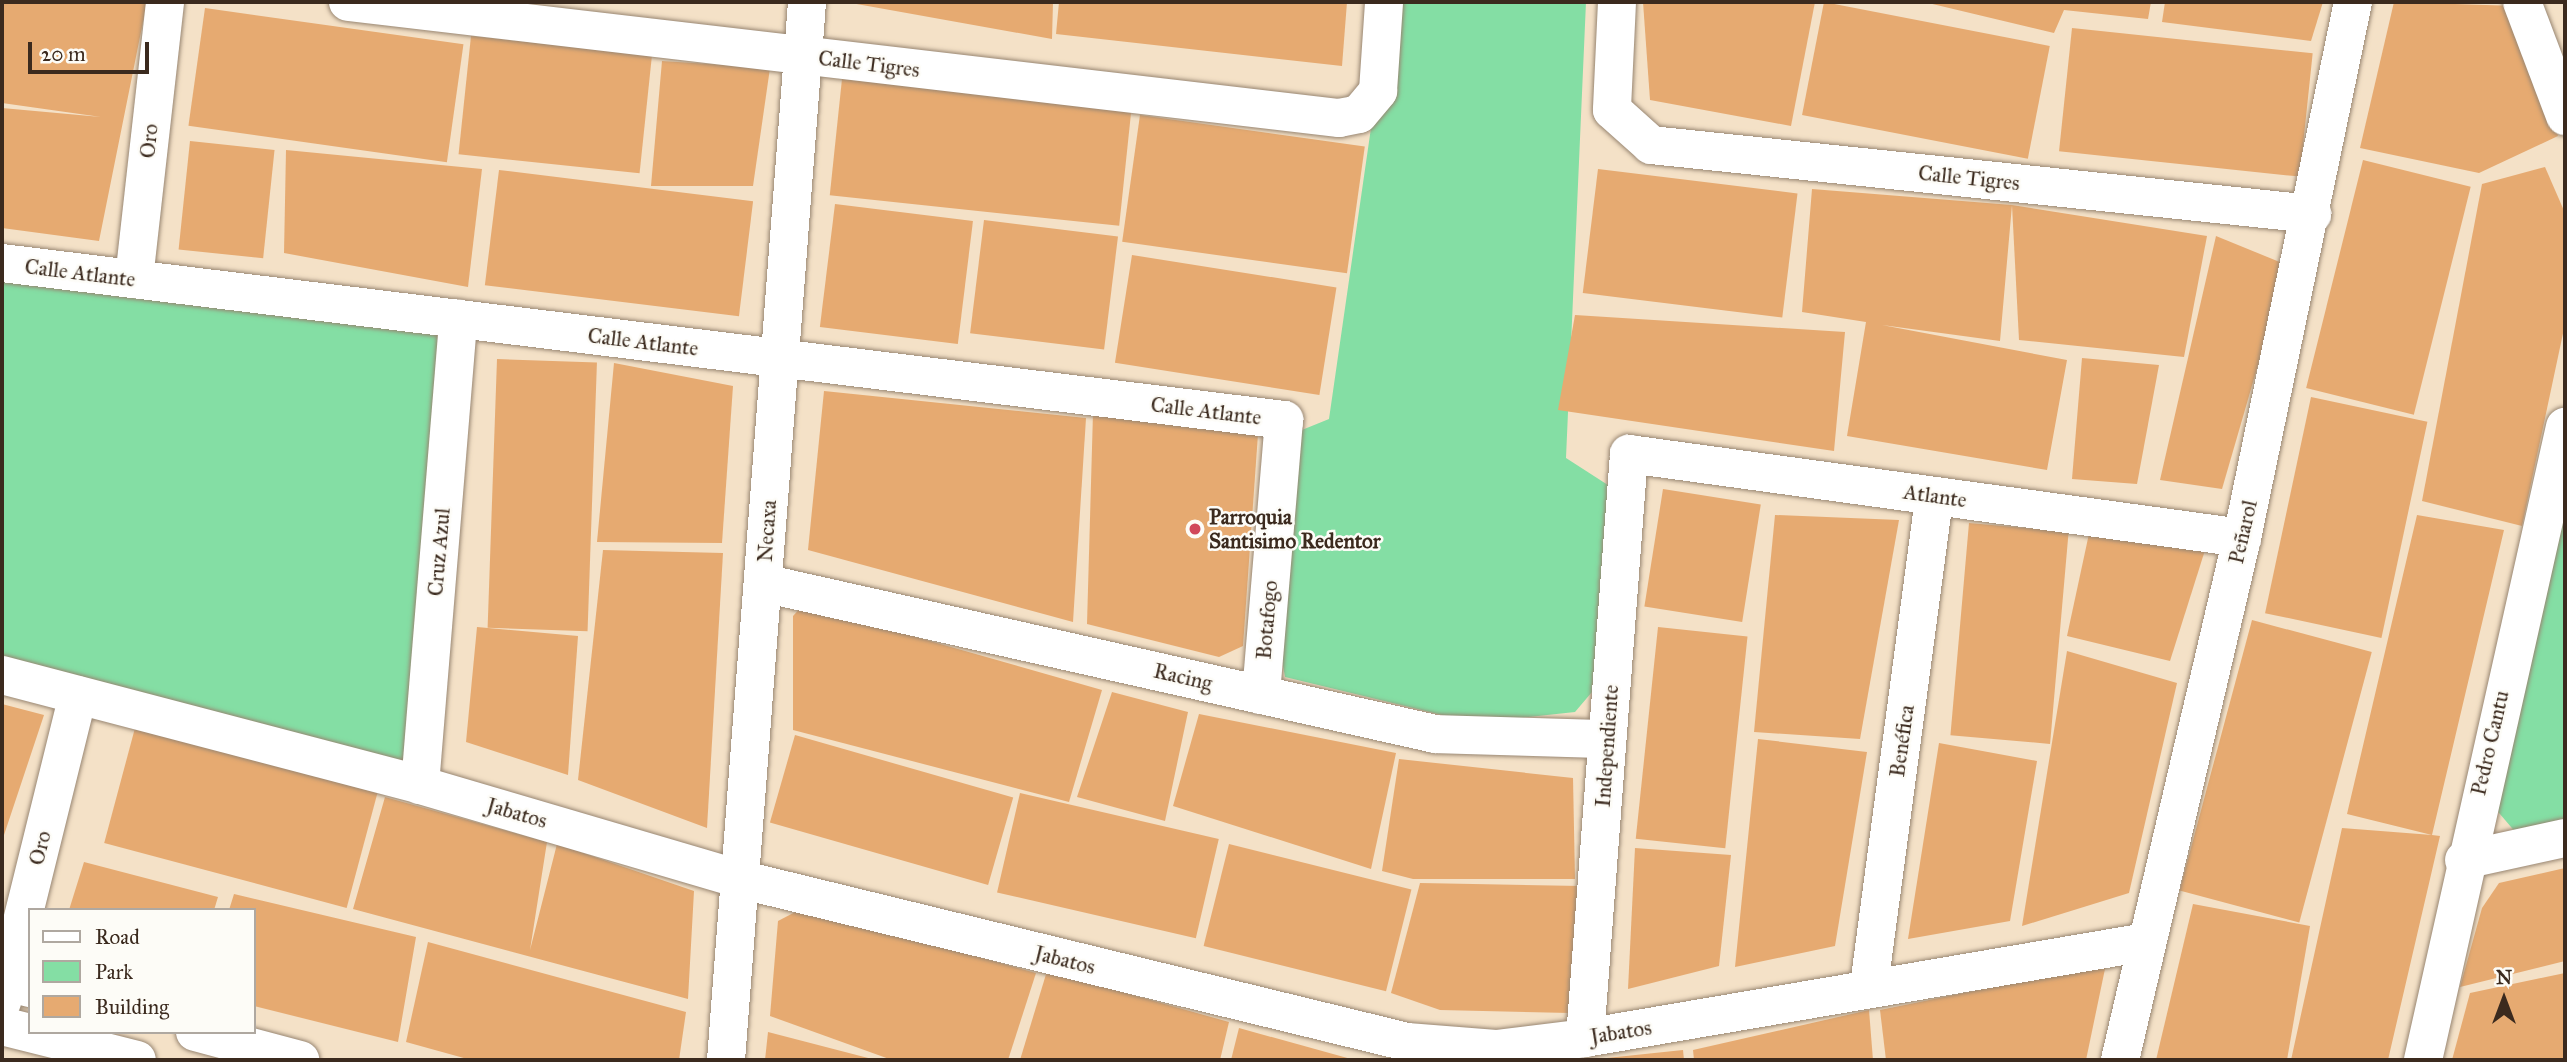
<!DOCTYPE html>
<html>
<head>
<meta charset="utf-8">
<style>
	body { margin:0 }
	#map { position:relative; width:2567px; height:1062px; overflow:hidden; background:#f4e1c7; font-family:"IM FELL Great Primer",serif }
	div>[style] { position:absolute }
	[style*='--x'] { left:calc(var(--x)*1px); top:calc(var(--y)*1px); width:calc(var(--w)*1px); rotate:calc(var(--a)*1deg) }
	.green>* { inset:0; background:#84dea4 }
	.building>* { inset:0; background:#e6aa71; transform-origin:0 0 }
	.roads { filter:drop-shadow(0 0 2px #988672) drop-shadow(0 0 2px #988672) }
	.street>* { height:38px; margin:-19px; padding:0 19px; transform-origin:19px; border-radius:19px; background:#fff }
	.secondary>* { height:38px; margin:-19px; padding:0 19px; transform-origin:19px; border-radius:19px; background:#fff }
	.dots>* { width:19px; height:19px; translate:-50% -50%; box-sizing:border-box; border:4px solid #fdfcf7; border-radius:50% }
	span { translate:-50% -50%; white-space:nowrap; text-align:center; line-height:1.15; -webkit-text-stroke:5px #fdfcf7; paint-order:stroke }
	.street-label { font-size:21px; color:#3b2a1e }
	.poi-label { font-size:21px; color:#3b2a1e; font-weight:700 }
	.left { translate:0 -50%; text-align:left }
	.frame { position:absolute; inset:0; border:4px solid #3b2a1e; pointer-events:none }
	.legend { position:absolute; left:28px; top:908px; width:228px; height:126px; box-sizing:border-box; background:#fdfcf7; border:2px solid #afa8a0; margin:0; padding:9px 12px; list-style:none; font-size:21px; color:#3b2a1e }
	.legend li { display:flex; align-items:center; gap:14px; height:35px }
	.legend b { width:35px; border:2px solid #afa8a0 }
	.north { position:absolute; left:2469px; top:964px; width:70px; height:70px; -webkit-text-stroke:5px #fdfcf7; paint-order:stroke; rotate:0deg; font-size:19px; font-weight:700; line-height:28px; text-align:center; color:#3b2a1e }
	.north::after { content:''; display:block; margin:auto; width:24px; height:32px; background:#3b2a1e; clip-path:polygon(50% 0,100% 100%,50% 72%,0 100%) }
	.scale { position:absolute; left:28px; top:42px; width:121px; height:32px; box-sizing:border-box; border:4px solid #3b2a1e; border-top:0; padding-left:9px; font-size:21px; line-height:24px; white-space:nowrap; color:#3b2a1e; -webkit-text-stroke:5px #fdfcf7; paint-order:stroke }
</style>
</head>
<body>
<div id="map">
	<div class="green">
		<i style="clip-path:polygon(1381px 2px,1586px 2px,1566px 458px,1611px 487px,1592px 692px,1575px 712px,1475px 723px,1285px 677px,1280px 649px,1292px 434px,1329px 419px,1373px 114px)"></i>
		<i style="clip-path:polygon(2px 263px,458px 319px,420px 785px,2px 675px)"></i>
		<i style="clip-path:polygon(2565px 471px,2565px 825px,2517px 834px,2488px 800px)"></i>
	</div>
	<div class="building">
		<i style="clip-path:polygon(2px 2px,147px 2px,99px 241px,2px 228px,2px 108px,101px 117px,2px 103px)"></i>
		<i style="clip-path:polygon(851px 2px,1053px 2px,1052px 39px,851px 3px)"></i>
		<i style="clip-path:polygon(1059px 2px,1347px 2px,1342px 66px,1056px 34px)"></i>
		<i style="clip-path:polygon(1643px 2px,1815px 2px,1791px 126px,1650px 100px)"></i>
		<i style="left:1824px;top:2px;width:230px;height:115px;rotate:11deg"></i>
		<i style="clip-path:polygon(1924px 2px,2151px 2px,2148px 19px,2064px 10px,2054px 33px)"></i>
		<i style="clip-path:polygon(2165px 2px,2323px 2px,2311px 41px,2162px 22px)"></i>
		<i style="clip-path:polygon(2394px 2px,2516px 6px,2558px 136px,2479px 173px,2360px 148px)"></i>
		<i style="left:205px;top:8px;width:261px;height:119px;rotate:8deg"></i>
		<i style="left:2072px;top:28px;width:242px;height:124px;rotate:6deg"></i>
		<i style="left:471px;top:36px;width:182px;height:119px;rotate:6deg"></i>
		<i style="clip-path:polygon(662px 61px,770px 68px,753px 186px,651px 186px)"></i>
		<i style="left:842px;top:79px;width:291px;height:117px;rotate:6deg"></i>
		<i style="left:1140px;top:115px;width:227px;height:128px;rotate:8deg"></i>
		<i style="left:190px;top:141px;width:85px;height:109px;rotate:6deg"></i>
		<i style="clip-path:polygon(286px 150px,482px 169px,468px 287px,284px 253px)"></i>
		<i style="left:2363px;top:160px;width:111px;height:235px;rotate:14deg"></i>
		<i style="clip-path:polygon(2545px 167px,2565px 213px,2565px 324px,2522px 526px,2422px 501px,2482px 184px)"></i>
		<i style="left:1598px;top:169px;width:201px;height:125px;rotate:7deg"></i>
		<i style="left:499px;top:170px;width:256px;height:116px;rotate:7deg"></i>
		<i style="clip-path:polygon(1812px 189px,2012px 205px,2000px 341px,1882px 325px,2067px 360px,2047px 470px,1847px 436px,1866px 322px,1802px 312px)"></i>
		<i style="left:835px;top:204px;width:139px;height:124px;rotate:7deg"></i>
		<i style="clip-path:polygon(2012px 205px,2207px 236px,2184px 357px,2019px 340px)"></i>
		<i style="left:984px;top:220px;width:135px;height:114px;rotate:7deg"></i>
		<i style="clip-path:polygon(2216px 236px,2287px 265px,2222px 489px,2160px 480px)"></i>
		<i style="left:1132px;top:255px;width:207px;height:109px;rotate:9deg"></i>
		<i style="clip-path:polygon(1575px 315px,1845px 332px,1834px 451px,1558px 410px)"></i>
		<i style="clip-path:polygon(2082px 358px,2159px 365px,2137px 484px,2072px 479px)"></i>
		<i style="left:497px;top:359px;width:100px;height:269px;rotate:2deg"></i>
		<i style="clip-path:polygon(614px 363px,733px 386px,722px 543px,597px 542px)"></i>
		<i style="clip-path:polygon(824px 391px,1086px 418px,1073px 622px,808px 550px)"></i>
		<i style="left:2311px;top:397px;width:119px;height:221px;rotate:12deg"></i>
		<i style="clip-path:polygon(1093px 413px,1258px 434px,1243px 646px,1219px 657px,1087px 624px)"></i>
		<i style="left:1663px;top:489px;width:99px;height:119px;rotate:9deg"></i>
		<i style="clip-path:polygon(1775px 515px,1899px 520px,1860px 739px,1754px 732px)"></i>
		<i style="clip-path:polygon(2417px 515px,2504px 530px,2432px 835px,2440px 836px,2388px 1060px,2291px 1060px,2342px 828px,2432px 835px,2347px 814px)"></i>
		<i style="left:1969px;top:523px;width:100px;height:213px;rotate:5deg"></i>
		<i style="clip-path:polygon(2090px 529px,2206px 547px,2170px 661px,2067px 636px)"></i>
		<i style="clip-path:polygon(603px 550px,723px 553px,707px 828px,578px 780px)"></i>
		<i style="clip-path:polygon(803px 605px,1102px 690px,1069px 802px,793px 730px,793px 616px)"></i>
		<i style="left:2252px;top:620px;width:124px;height:280px;rotate:15deg"></i>
		<i style="clip-path:polygon(477px 627px,578px 636px,568px 775px,466px 742px)"></i>
		<i style="left:1658px;top:627px;width:90px;height:213px;rotate:6deg"></i>
		<i style="clip-path:polygon(2067px 651px,2177px 683px,2129px 893px,2022px 926px)"></i>
		<i style="clip-path:polygon(1112px 692px,1188px 712px,1165px 821px,1077px 797px)"></i>
		<i style="clip-path:polygon(2px 704px,44px 715px,2px 841px)"></i>
		<i style="clip-path:polygon(1199px 714px,1396px 753px,1371px 869px,1173px 806px)"></i>
		<i style="left:135px;top:728px;width:251px;height:119px;rotate:15deg"></i>
		<i style="left:795px;top:735px;width:227px;height:91px;rotate:16deg"></i>
		<i style="clip-path:polygon(1758px 739px,1867px 752px,1835px 946px,1735px 967px)"></i>
		<i style="clip-path:polygon(1939px 743px,2037px 761px,2010px 921px,1908px 939px)"></i>
		<i style="clip-path:polygon(1399px 759px,1573px 778px,1575px 879px,1413px 879px,1382px 871px)"></i>
		<i style="left:1020px;top:793px;width:204px;height:102px;rotate:13deg"></i>
		<i style="clip-path:polygon(385px 797px,547px 842px,530px 950px,557px 844px,694px 891px,688px 999px,353px 909px)"></i>
		<i style="left:1229px;top:844px;width:188px;height:105px;rotate:14deg"></i>
		<i style="clip-path:polygon(1635px 848px,1731px 855px,1719px 966px,1628px 989px)"></i>
		<i style="clip-path:polygon(84px 862px,218px 897px,214px 910px,69px 910px)"></i>
		<i style="clip-path:polygon(2565px 868px,2565px 961px,2460px 987px,2482px 908px,2499px 883px)"></i>
		<i style="clip-path:polygon(1420px 883px,1581px 886px,1570px 1013px,1440px 1010px,1391px 993px)"></i>
		<i style="clip-path:polygon(234px 894px,416px 937px,398px 1042px,254px 1006px,254px 910px,229px 910px)"></i>
		<i style="clip-path:polygon(2193px 904px,2310px 926px,2287px 1060px,2156px 1060px)"></i>
		<i style="clip-path:polygon(803px 908px,1036px 973px,1008px 1060px,892px 1060px,770px 1016px,778px 921px)"></i>
		<i style="clip-path:polygon(428px 942px,686px 1012px,679px 1060px,471px 1060px,406px 1042px)"></i>
		<i style="clip-path:polygon(2106px 964px,2086px 1060px,1886px 1060px,1880px 1010px)"></i>
		<i style="clip-path:polygon(1047px 971px,1229px 1022px,1220px 1060px,1020px 1060px)"></i>
		<i style="clip-path:polygon(2565px 973px,2565px 1060px,2452px 1060px,2470px 993px)"></i>
		<i style="clip-path:polygon(1869px 1010px,1873px 1060px,1694px 1060px,1693px 1050px)"></i>
		<i style="clip-path:polygon(1239px 1028px,1351px 1059px,1351px 1060px,1231px 1060px)"></i>
		<i style="clip-path:polygon(768px 1032px,872px 1059px,872px 1060px,765px 1060px)"></i>
		<i style="clip-path:polygon(1683px 1050px,1684px 1060px,1607px 1060px,1607px 1058px)"></i>
	</div>
	<div class="roads">
		<div class="street">
			<i style="--x:348;--y:2;--w:998;--a:6.68"></i>
			<i style="--x:1339;--y:118;--w:20;--a:-11"></i>
			<i style="--x:1359;--y:114;--w:30;--a:-50"></i>
			<i style="--x:1378;--y:91;--w:89;--a:-86.1"></i>
			<i style="--x:1617;--y:2;--w:108;--a:92.7"></i>
			<i style="--x:1612;--y:110;--w:52;--a:41.9"></i>
			<i style="--x:1651;--y:145;--w:665;--a:5.96"></i>
			<i style="--x:2522;--y:2;--w:122;--a:69.3"></i>
			<i style="--x:2;--y:263;--w:1292;--a:6.98"></i>
			<i style="--x:1284;--y:420;--w:276;--a:94.8"></i>
			<i style="--x:134;--y:279;--w:279;--a:-83.6"></i>
			<i style="--x:763;--y:583;--w:689;--a:12.66"></i>
			<i style="--x:1435;--y:734;--w:172;--a:1.7"></i>
			<i style="--x:2;--y:675;--w:432;--a:14.7"></i>
			<i style="--x:420;--y:785;--w:333;--a:16.4"></i>
			<i style="--x:739;--y:879;--w:688;--a:13.71"></i>
			<i style="--x:1407;--y:1042;--w:89;--a:4.5"></i>
			<i style="--x:1496;--y:1049;--w:90;--a:-7"></i>
			<i style="--x:1585;--y:1038;--w:569;--a:-9.71"></i>
			<i style="--x:420;--y:785;--w:468;--a:-85.3"></i>
			<i style="--x:2464;--y:860;--w:103;--a:-12.3"></i>
			<i style="--x:1869;--y:986;--w:494;--a:-82.4"></i>
			<i style="--x:2;--y:1002;--w:316;--a:-76.1"></i>
			<i style="--x:1585;--y:1038;--w:586;--a:-85.69"></i>
			<i style="--x:1629;--y:454;--w:619;--a:7.8"></i>
			<i style="--x:726;--y:1060;--w:1061;--a:-85.62"></i>
			<i style="--x:2120;--y:1060;--w:536;--a:-76.85"></i>
			<i style="--x:2242;--y:538;--w:547;--a:-78.3"></i>
			<i style="--x:2423;--y:1060;--w:649;--a:-77.36"></i>
		</div>
		<div class="secondary">
			<i style="--x:2;--y:981;--w:29;--a:14"></i>
			<i style="--x:2;--y:1026;--w:139;--a:14.1"></i>
			<i style="--x:195;--y:1032;--w:109;--a:14.9"></i>
		</div>
	</div>
	<div class="dots">
		<i style="left:1195px;top:529px;background:#d1495b"></i>
	</div>
	<div class="street-label">
		<span style="left:869px;top:64px;rotate:7deg">Calle Tigres</span>
		<span style="left:149px;top:141px;rotate:-84deg">Oro</span>
		<span style="left:1969px;top:178px;rotate:6deg">Calle Tigres</span>
		<span style="left:80px;top:273px;rotate:7deg">Calle Atlante</span>
		<span style="left:643px;top:342px;rotate:7deg">Calle Atlante</span>
		<span style="left:1206px;top:411px;rotate:7deg">Calle Atlante</span>
		<span style="left:1935px;top:496px;rotate:8deg">Atlante</span>
		<span style="left:767px;top:531px;rotate:-86deg">Necaxa</span>
		<span style="left:2243px;top:532px;rotate:-77deg">Peñarol</span>
		<span style="left:439px;top:552px;rotate:-85deg">Cruz Azul</span>
		<span style="left:1267px;top:620px;rotate:-85deg">Botafogo</span>
		<span style="left:1183px;top:677px;rotate:13deg">Racing</span>
		<span style="left:1902px;top:741px;rotate:-82deg">Benéfica</span>
		<span style="left:2490px;top:743px;rotate:-77deg">Pedro Cantu</span>
		<span style="left:1607px;top:746px;rotate:-86deg">Independiente</span>
		<span style="left:517px;top:813px;rotate:16deg">Jabatos</span>
		<span style="left:40px;top:848px;rotate:-76deg">Oro</span>
		<span style="left:1065px;top:960px;rotate:14deg">Jabatos</span>
		<span style="left:1621px;top:1032px;rotate:-9deg">Jabatos</span>
	</div>
	<div class="poi-label">
		<span class="left" style="left:1209px;top:529px">Parroquia<br>Santisimo Redentor</span>
	</div>
	<div class="frame"></div>
	<ul class="legend">
	<li><b style="height:9px;background:#fff"></b>Road</li>
	<li><b style="height:19px;background:#84dea4"></b>Park</li>
	<li><b style="height:19px;background:#e6aa71"></b>Building</li>
	</ul>
	<div class="north">N</div>
	<div class="scale">20 m</div>
</div>
</body>
</html>
